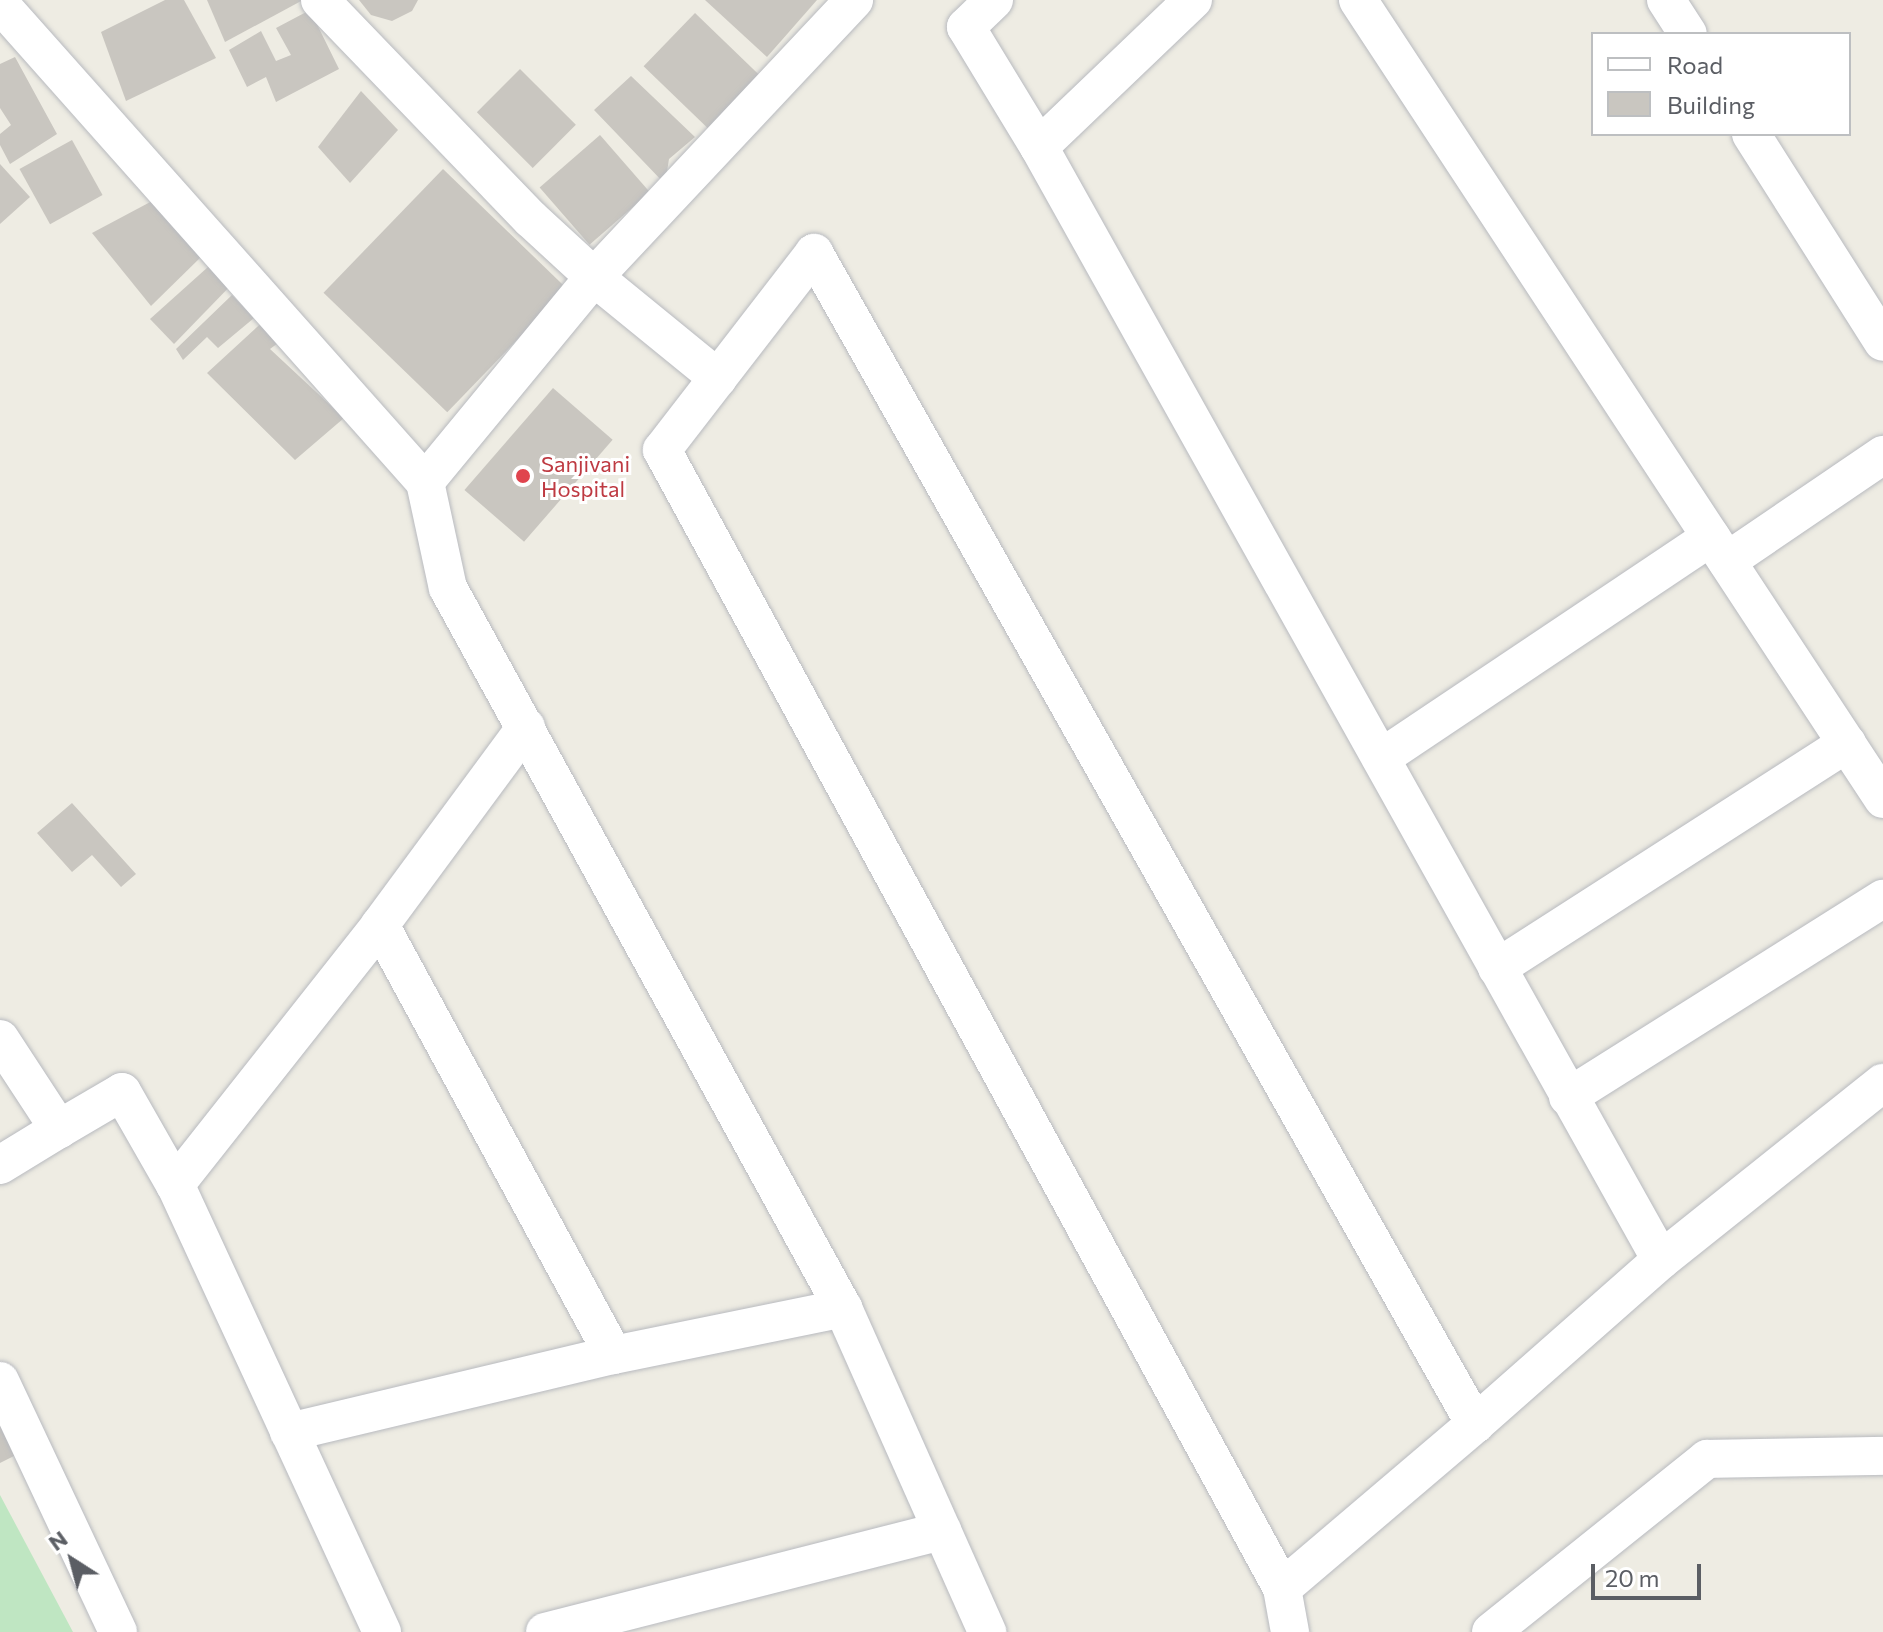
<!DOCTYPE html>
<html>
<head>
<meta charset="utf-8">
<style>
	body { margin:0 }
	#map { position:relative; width:1883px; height:1632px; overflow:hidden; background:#eeece3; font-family:Commissioner,sans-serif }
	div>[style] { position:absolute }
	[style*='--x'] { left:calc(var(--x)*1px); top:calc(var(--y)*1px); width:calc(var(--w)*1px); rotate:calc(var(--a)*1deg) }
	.green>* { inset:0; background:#bfe6c2 }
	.building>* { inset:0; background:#c9c6c0; transform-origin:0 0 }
	.roads { filter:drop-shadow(0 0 2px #b8babf) drop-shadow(0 0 2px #b8babf) }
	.minor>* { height:38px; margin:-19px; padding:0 19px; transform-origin:19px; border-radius:19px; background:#fff }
	.dots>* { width:22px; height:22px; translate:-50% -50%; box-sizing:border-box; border:4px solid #fff; border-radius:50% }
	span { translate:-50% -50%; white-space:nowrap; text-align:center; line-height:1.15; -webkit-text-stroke:6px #fff; paint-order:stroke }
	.health-label { font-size:22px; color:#be3a42 }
	.left { translate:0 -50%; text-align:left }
	.legend { position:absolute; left:1591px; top:32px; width:260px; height:104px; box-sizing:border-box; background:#fff; border:2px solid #bdbfc1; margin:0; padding:10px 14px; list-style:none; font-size:24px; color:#5b5e64 }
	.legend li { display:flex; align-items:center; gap:16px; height:40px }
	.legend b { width:40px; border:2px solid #bdbfc1 }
	.north { position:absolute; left:32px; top:1520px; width:80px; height:80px; -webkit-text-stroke:6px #fff; paint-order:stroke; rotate:324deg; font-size:22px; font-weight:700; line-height:32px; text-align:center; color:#5b5e64 }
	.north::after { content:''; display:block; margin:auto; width:28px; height:36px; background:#5b5e64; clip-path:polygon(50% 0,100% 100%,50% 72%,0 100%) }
	.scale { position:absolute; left:1591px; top:1564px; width:110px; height:36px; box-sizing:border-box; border:4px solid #5b5e64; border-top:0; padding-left:10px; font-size:24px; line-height:28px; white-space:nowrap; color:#5b5e64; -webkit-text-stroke:6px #fff; paint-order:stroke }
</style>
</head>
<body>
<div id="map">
	<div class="green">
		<i style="clip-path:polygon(0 1495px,73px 1632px,0 1632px)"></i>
	</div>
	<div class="building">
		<i style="clip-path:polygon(165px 0,184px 0,216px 58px,126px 101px,101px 32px)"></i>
		<i style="clip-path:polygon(207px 0,303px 0,225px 42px)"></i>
		<i style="clip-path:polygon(359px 0,418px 0,412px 11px,392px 21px,371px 15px)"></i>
		<i style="clip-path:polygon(705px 0,817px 0,767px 57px)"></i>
		<i style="clip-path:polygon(310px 10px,339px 69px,276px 102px,266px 77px,247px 87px,229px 50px,261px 31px,276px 61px,291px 55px,276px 28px)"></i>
		<i style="left:695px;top:13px;width:89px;height:74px;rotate:44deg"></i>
		<i style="clip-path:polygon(15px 57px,57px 134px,10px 164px,0 145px,0 134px,11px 125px,0 108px,0 64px)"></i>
		<i style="left:520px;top:69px;width:79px;height:61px;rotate:45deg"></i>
		<i style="clip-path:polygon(631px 76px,695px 137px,669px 159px,665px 184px,594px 110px)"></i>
		<i style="clip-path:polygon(361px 91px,398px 130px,350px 183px,318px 147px)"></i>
		<i style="left:600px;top:135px;width:76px;height:80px;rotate:49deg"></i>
		<i style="left:72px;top:140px;width:63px;height:60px;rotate:61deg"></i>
		<i style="clip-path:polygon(0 164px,30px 197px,0 224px)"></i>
		<i style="left:443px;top:169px;width:172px;height:172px;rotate:44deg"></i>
		<i style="clip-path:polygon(154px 200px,202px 256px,151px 306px,92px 233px)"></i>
		<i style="clip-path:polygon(218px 258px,238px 278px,174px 344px,150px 319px)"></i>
		<i style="clip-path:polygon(232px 295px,254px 318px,218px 348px,207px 337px,183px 360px,176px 349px)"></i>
		<i style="clip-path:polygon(268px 317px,286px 337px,270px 349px,344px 418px,295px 460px,207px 373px)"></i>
		<i style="left:553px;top:388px;width:79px;height:135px;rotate:41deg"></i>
		<i style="clip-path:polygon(72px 803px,136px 874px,121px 887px,92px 855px,72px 872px,37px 833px)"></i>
		<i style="clip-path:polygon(0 1400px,24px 1451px,0 1463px)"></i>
	</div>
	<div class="roads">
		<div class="minor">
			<i style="--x:320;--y:0;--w:304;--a:46.1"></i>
			<i style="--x:531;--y:219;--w:86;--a:42.6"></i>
			<i style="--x:594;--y:277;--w:380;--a:-46.8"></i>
			<i style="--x:994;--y:0;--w:39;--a:136"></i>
			<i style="--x:966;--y:27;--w:140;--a:58.7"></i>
			<i style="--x:1039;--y:147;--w:1275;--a:60.8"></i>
			<i style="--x:1661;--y:1260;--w:284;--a:-38.6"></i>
			<i style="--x:1358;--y:0;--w:956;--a:56.69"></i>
			<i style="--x:1666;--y:0;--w:40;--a:57.1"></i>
			<i style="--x:1;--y:5;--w:638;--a:48.37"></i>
			<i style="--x:425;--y:482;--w:108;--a:77.8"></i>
			<i style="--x:448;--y:588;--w:821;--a:61.25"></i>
			<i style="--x:843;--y:1308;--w:355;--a:66"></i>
			<i style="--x:1751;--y:134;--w:246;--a:57.6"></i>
			<i style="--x:1039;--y:147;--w:213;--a:-43.7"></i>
			<i style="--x:814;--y:253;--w:1345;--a:60.56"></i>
			<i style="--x:1475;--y:1424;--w:253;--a:139.6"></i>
			<i style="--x:1282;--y:1588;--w:1296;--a:-118.58"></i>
			<i style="--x:662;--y:450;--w:249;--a:-52.3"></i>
			<i style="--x:425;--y:482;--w:266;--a:-50.5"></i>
			<i style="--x:594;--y:277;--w:160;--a:39.2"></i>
			<i style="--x:1727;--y:561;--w:189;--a:-34.2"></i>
			<i style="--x:1381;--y:758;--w:397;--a:-33.8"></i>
			<i style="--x:380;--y:925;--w:489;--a:61.5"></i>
			<i style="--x:1497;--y:968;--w:416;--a:-32.7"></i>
			<i style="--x:0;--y:1039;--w:108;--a:56.8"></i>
			<i style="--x:59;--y:1129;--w:73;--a:-30.4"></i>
			<i style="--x:122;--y:1092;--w:107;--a:60.3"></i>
			<i style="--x:1568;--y:1097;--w:372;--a:-32.2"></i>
			<i style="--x:0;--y:1165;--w:69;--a:-31.4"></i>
			<i style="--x:0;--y:1381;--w:277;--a:64.8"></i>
			<i style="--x:1475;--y:1424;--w:248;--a:-41.4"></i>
			<i style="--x:289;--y:1432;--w:333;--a:-13.4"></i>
			<i style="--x:613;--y:1355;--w:235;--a:-11.5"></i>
			<i style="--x:1282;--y:1588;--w:45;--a:79.7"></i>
			<i style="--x:382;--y:1632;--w:493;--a:-114.8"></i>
			<i style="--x:175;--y:1185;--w:331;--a:-51.7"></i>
			<i style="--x:380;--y:925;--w:246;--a:-53.6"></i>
			<i style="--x:545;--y:1632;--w:410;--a:-14.3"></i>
			<i style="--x:1491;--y:1632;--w:277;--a:-38.7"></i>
			<i style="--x:1707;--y:1459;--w:176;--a:-1"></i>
		</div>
	</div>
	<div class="dots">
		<i style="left:523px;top:476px;background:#e0444e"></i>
	</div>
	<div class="health-label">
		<span class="left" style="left:541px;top:476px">Sanjivani<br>Hospital</span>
	</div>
	<ul class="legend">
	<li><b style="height:10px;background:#fff"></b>Road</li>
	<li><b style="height:22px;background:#c9c6c0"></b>Building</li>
	</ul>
	<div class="north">N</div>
	<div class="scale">20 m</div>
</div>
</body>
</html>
